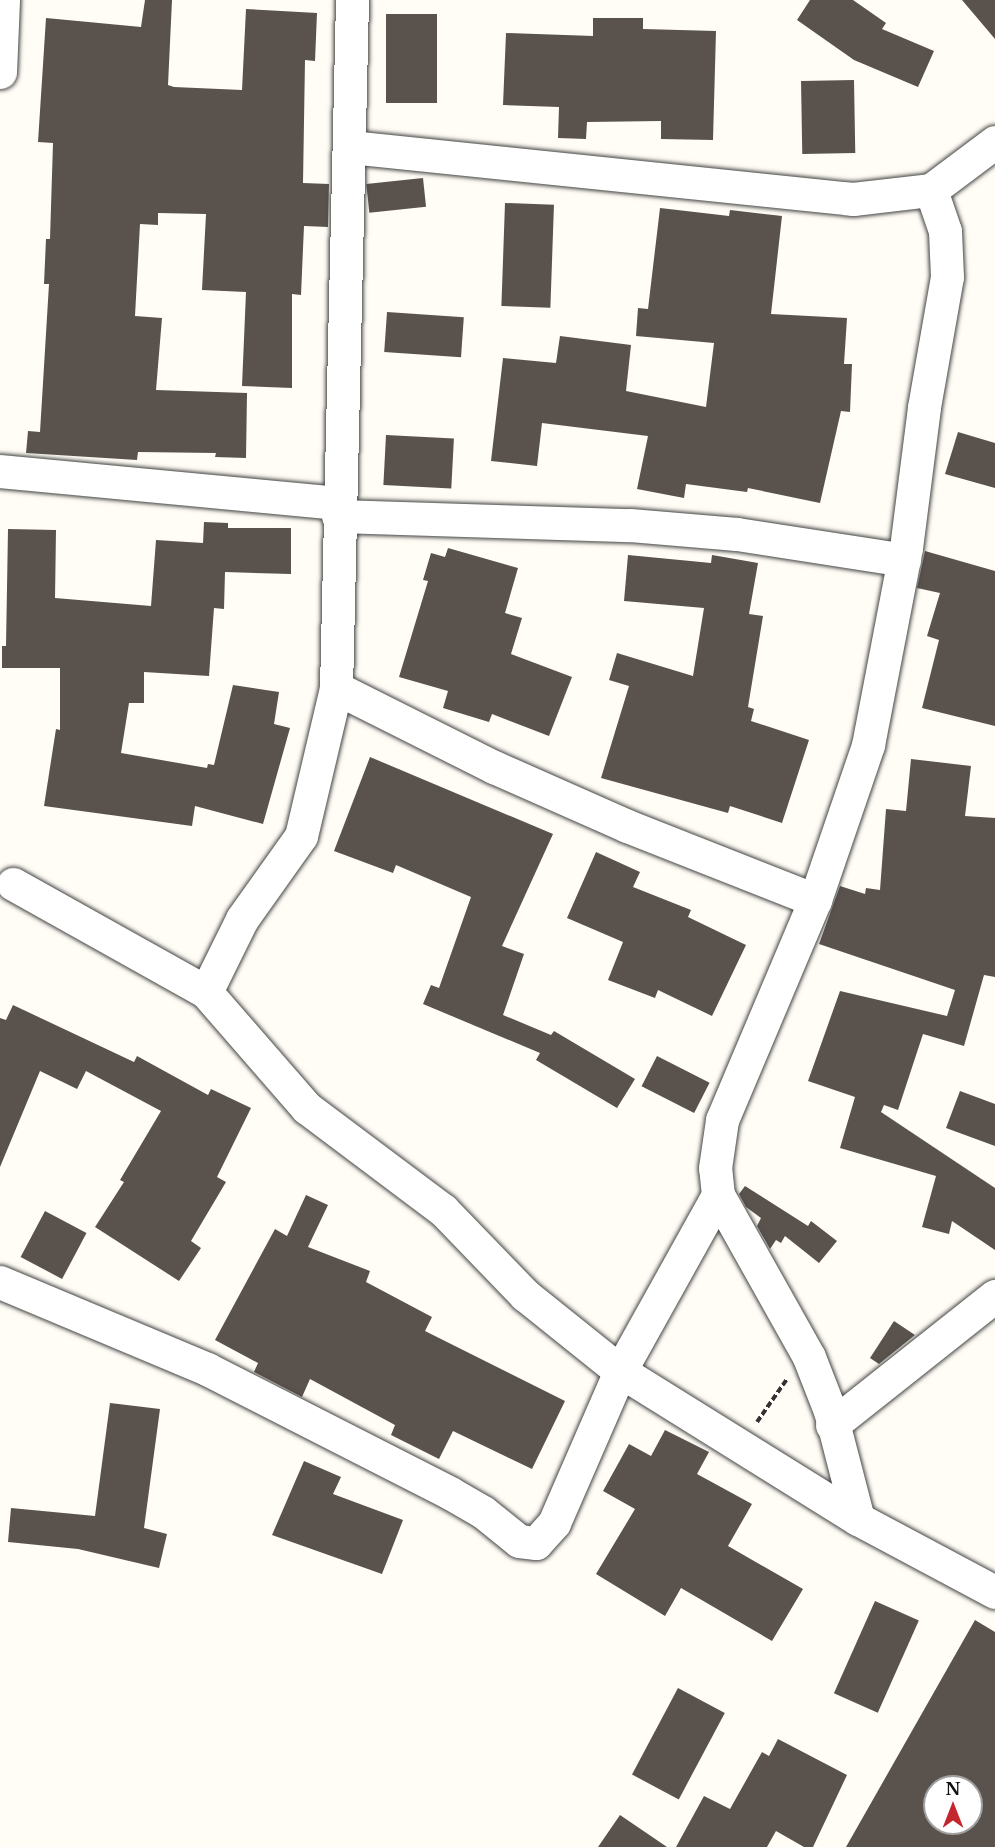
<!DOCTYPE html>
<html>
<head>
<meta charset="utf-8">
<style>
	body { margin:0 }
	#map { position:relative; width:995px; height:1847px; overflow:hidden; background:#fffdf5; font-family:"Libre Baskerville",serif }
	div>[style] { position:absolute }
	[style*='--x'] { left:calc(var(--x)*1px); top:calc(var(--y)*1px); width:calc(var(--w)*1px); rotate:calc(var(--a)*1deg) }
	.building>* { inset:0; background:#5a524d; transform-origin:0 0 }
	.path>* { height:4px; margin-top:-2px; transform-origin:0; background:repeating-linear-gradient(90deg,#333 0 6px,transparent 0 9px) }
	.roads { filter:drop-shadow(0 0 2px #444) drop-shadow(0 0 2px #444) }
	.minor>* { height:33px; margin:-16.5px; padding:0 16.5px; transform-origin:16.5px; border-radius:16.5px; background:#fff }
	span { translate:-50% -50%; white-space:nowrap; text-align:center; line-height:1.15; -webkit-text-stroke:6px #fff; paint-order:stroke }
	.north { position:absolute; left:923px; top:1775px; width:60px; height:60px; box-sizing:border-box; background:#fff; border:2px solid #a0a0a0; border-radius:50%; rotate:0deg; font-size:16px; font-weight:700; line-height:24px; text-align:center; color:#111 }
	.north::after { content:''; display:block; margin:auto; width:21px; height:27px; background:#c4262d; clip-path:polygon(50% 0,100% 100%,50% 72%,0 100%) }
</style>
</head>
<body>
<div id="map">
	<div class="building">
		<i style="clip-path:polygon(145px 0,172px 0,168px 85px,174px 87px,242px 90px,246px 9px,317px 13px,315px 61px,305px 60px,303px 183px,329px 184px,328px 227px,304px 226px,301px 295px,292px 294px,292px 388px,242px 386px,246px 292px,202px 290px,206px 214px,158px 213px,158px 225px,140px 224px,135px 316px,162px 318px,156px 390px,247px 393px,246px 458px,215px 457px,216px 453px,138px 452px,137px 460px,26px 453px,28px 431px,40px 432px,49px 284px,44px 284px,46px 239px,50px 239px,53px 143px,38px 142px,46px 18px,141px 27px)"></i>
		<i style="clip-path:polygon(810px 0,853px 0,886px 23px,882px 29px,934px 51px,918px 87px,854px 60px,797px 20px)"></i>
		<i style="clip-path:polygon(962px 0,995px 0,995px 39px)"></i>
		<i style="left:386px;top:14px;width:51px;height:89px"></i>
		<i style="clip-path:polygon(593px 18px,643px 18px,643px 29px,716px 31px,713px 140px,661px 139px,661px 121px,587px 122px,586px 139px,558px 138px,559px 107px,503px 105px,506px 33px,593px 36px)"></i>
		<i style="left:854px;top:80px;width:73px;height:53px;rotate:89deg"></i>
		<i style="left:423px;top:178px;width:29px;height:57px;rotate:84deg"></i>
		<i style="left:505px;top:203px;width:49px;height:103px;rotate:2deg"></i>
		<i style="clip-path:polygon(660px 208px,729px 216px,730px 210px,782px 216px,771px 314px,847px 318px,844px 364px,852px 364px,850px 412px,841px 411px,820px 503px,748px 488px,747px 492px,686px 484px,684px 498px,637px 489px,648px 436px,542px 423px,537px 466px,491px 461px,503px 358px,556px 363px,560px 336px,631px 345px,626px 391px,706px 407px,714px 343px,636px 336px,638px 308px,648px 309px)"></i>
		<i style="left:387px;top:312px;width:77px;height:40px;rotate:4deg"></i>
		<i style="clip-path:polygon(958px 432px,995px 443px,995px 488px,945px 474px)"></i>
		<i style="left:386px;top:435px;width:68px;height:50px;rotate:3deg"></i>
		<i style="clip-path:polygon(204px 522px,228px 523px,228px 528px,291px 528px,291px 574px,225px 572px,224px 609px,214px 608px,209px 676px,144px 672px,144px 703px,129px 703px,121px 753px,207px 768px,208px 764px,214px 765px,233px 685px,279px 692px,274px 724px,290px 728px,263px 824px,195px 806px,192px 826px,44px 806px,56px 729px,60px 730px,60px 668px,2px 668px,2px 646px,6px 646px,8px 529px,56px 530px,55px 598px,151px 606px,156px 540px,203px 543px)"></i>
		<i style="clip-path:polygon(448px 548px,518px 568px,505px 613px,522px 618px,511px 654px,572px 677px,549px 736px,492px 714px,489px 722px,443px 708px,448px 691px,399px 677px,428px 581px,423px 580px,431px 553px,445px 557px)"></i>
		<i style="clip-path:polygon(925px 551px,995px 571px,995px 726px,922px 708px,939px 640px,927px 636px,940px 593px,917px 588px)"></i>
		<i style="clip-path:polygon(628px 555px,711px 563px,712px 555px,758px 563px,749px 614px,763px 616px,748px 707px,754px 709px,751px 721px,809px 740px,782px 823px,730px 806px,728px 813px,601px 778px,629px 686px,609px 680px,617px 653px,693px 676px,704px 608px,624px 601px)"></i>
		<i style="clip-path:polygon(370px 757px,553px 834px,502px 946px,524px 954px,503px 1015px,551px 1035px,554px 1031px,635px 1079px,617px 1108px,536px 1060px,540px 1053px,423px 1004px,431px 985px,439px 988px,471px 897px,396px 865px,393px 873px,334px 851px)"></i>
		<i style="clip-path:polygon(911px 759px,971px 766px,965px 816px,995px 818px,995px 977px,984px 975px,964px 1046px,923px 1034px,898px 1110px,884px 1105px,881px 1112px,995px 1188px,995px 1250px,952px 1221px,949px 1234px,922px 1227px,936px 1176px,840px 1148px,855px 1097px,808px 1081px,840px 991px,947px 1016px,955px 990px,819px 944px,840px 886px,865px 894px,866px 888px,880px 890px,886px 809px,906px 811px)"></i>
		<i style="clip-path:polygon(596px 852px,640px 872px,633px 887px,691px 910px,688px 917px,746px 945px,712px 1016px,658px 990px,655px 998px,608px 980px,623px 942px,567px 918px)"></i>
		<i style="clip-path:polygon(13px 1005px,134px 1062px,137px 1056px,208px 1095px,211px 1089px,251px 1108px,217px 1177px,226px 1182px,191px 1241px,201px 1248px,179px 1281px,95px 1227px,124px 1182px,120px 1180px,161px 1111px,86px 1071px,77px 1089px,40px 1071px,0 1167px,0 1018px,6px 1020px)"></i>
		<i style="left:657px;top:1056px;width:59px;height:34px;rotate:27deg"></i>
		<i style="clip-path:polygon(960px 1091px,995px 1104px,995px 1146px,946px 1128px)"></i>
		<i style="clip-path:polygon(745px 1186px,808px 1226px,811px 1221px,837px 1241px,819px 1263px,785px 1236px,781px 1243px,776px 1240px,770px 1249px,757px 1226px,761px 1218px,746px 1207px,739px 1194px)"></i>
		<i style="clip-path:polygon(306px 1195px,328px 1205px,308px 1247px,370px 1271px,366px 1282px,432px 1317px,425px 1331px,565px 1401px,532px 1469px,453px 1431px,439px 1459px,391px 1435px,395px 1425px,310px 1379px,302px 1397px,254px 1372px,258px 1363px,215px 1340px,275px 1229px,287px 1236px)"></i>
		<i style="left:45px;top:1211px;width:47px;height:52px;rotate:28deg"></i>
		<i style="clip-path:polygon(894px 1321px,915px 1335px,879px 1364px,870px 1358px)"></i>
		<i style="clip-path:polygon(110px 1403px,160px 1409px,144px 1528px,167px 1534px,159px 1568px,78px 1549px,8px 1542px,11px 1508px,95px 1516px)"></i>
		<i style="clip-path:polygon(665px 1430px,709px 1452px,697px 1474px,752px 1504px,728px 1546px,803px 1589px,772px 1641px,681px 1588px,665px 1616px,596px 1574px,635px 1509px,603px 1491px,629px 1444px,651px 1456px)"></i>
		<i style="clip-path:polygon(304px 1461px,341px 1477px,333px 1494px,403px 1520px,382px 1574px,272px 1535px)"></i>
		<i style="left:875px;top:1601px;width:48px;height:101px;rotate:24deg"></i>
		<i style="clip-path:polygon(evenodd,975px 1620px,995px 1632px,995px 1847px,846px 1847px,975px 1620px,935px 1787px,971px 1787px,971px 1823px,935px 1823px,935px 1787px)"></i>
		<i style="left:678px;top:1688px;width:53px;height:98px;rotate:28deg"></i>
		<i style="clip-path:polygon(778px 1739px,847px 1775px,813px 1847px,804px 1847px,776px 1831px,767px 1847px,676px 1847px,704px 1796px,730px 1809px,762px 1752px,769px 1756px)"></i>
		<i style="clip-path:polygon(620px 1815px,667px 1847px,598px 1847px)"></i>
	</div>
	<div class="path">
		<i style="--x:757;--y:1422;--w:52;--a:-55.1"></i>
	</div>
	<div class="roads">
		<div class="minor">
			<i style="--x:352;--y:0;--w:688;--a:91.33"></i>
			<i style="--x:336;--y:688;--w:152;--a:103.3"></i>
			<i style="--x:301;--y:836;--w:102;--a:125.4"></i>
			<i style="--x:242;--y:919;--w:81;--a:116.3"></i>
			<i style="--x:206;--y:992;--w:154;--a:49"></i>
			<i style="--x:307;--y:1108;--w:170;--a:36.9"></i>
			<i style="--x:443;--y:1210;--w:118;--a:46"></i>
			<i style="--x:525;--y:1295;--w:122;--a:38.7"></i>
			<i style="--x:620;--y:1371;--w:280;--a:31.9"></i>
			<i style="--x:858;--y:1519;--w:155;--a:28.1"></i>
			<i style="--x:0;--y:72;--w:72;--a:-87.6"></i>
			<i style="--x:350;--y:147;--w:506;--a:5.9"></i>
			<i style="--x:853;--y:199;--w:79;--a:-6.6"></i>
			<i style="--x:931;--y:190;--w:80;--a:-36.9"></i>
			<i style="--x:0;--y:471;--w:339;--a:5.4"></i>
			<i style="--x:338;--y:516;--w:292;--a:1.8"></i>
			<i style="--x:630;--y:525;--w:107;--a:4.8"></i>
			<i style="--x:737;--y:534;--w:169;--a:8.8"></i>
			<i style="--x:336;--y:688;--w:177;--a:26.6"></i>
			<i style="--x:494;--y:767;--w:145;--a:23.9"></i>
			<i style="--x:627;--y:826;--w:202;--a:21.5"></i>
			<i style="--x:13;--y:884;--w:221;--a:29.2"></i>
			<i style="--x:0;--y:1282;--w:225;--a:22.8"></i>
			<i style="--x:207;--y:1369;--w:273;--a:27"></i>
			<i style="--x:450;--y:1493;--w:38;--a:30"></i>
			<i style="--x:483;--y:1512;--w:46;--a:38.9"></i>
			<i style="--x:519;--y:1541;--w:17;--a:7"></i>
			<i style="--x:536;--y:1543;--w:27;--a:-48"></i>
			<i style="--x:554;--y:1523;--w:166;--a:-66.5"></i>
			<i style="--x:620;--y:1371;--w:201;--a:-60.9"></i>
			<i style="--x:832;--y:1425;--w:208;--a:-38.4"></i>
			<i style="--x:858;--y:1519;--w:112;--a:-104.5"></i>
			<i style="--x:830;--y:1411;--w:58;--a:-111.3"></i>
			<i style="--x:809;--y:1357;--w:186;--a:-119.3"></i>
			<i style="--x:718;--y:1195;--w:27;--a:-96"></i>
			<i style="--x:715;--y:1168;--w:49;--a:-81.7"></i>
			<i style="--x:722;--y:1120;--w:239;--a:-67.1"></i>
			<i style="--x:815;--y:900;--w:164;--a:-71.1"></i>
			<i style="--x:868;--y:745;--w:201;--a:-79.1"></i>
			<i style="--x:906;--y:548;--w:142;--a:-82.7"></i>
			<i style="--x:924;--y:407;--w:132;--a:-80"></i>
			<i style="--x:947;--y:277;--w:46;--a:-92.5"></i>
			<i style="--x:945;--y:231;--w:43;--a:-108.9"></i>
		</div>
	</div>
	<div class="north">N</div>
</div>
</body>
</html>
